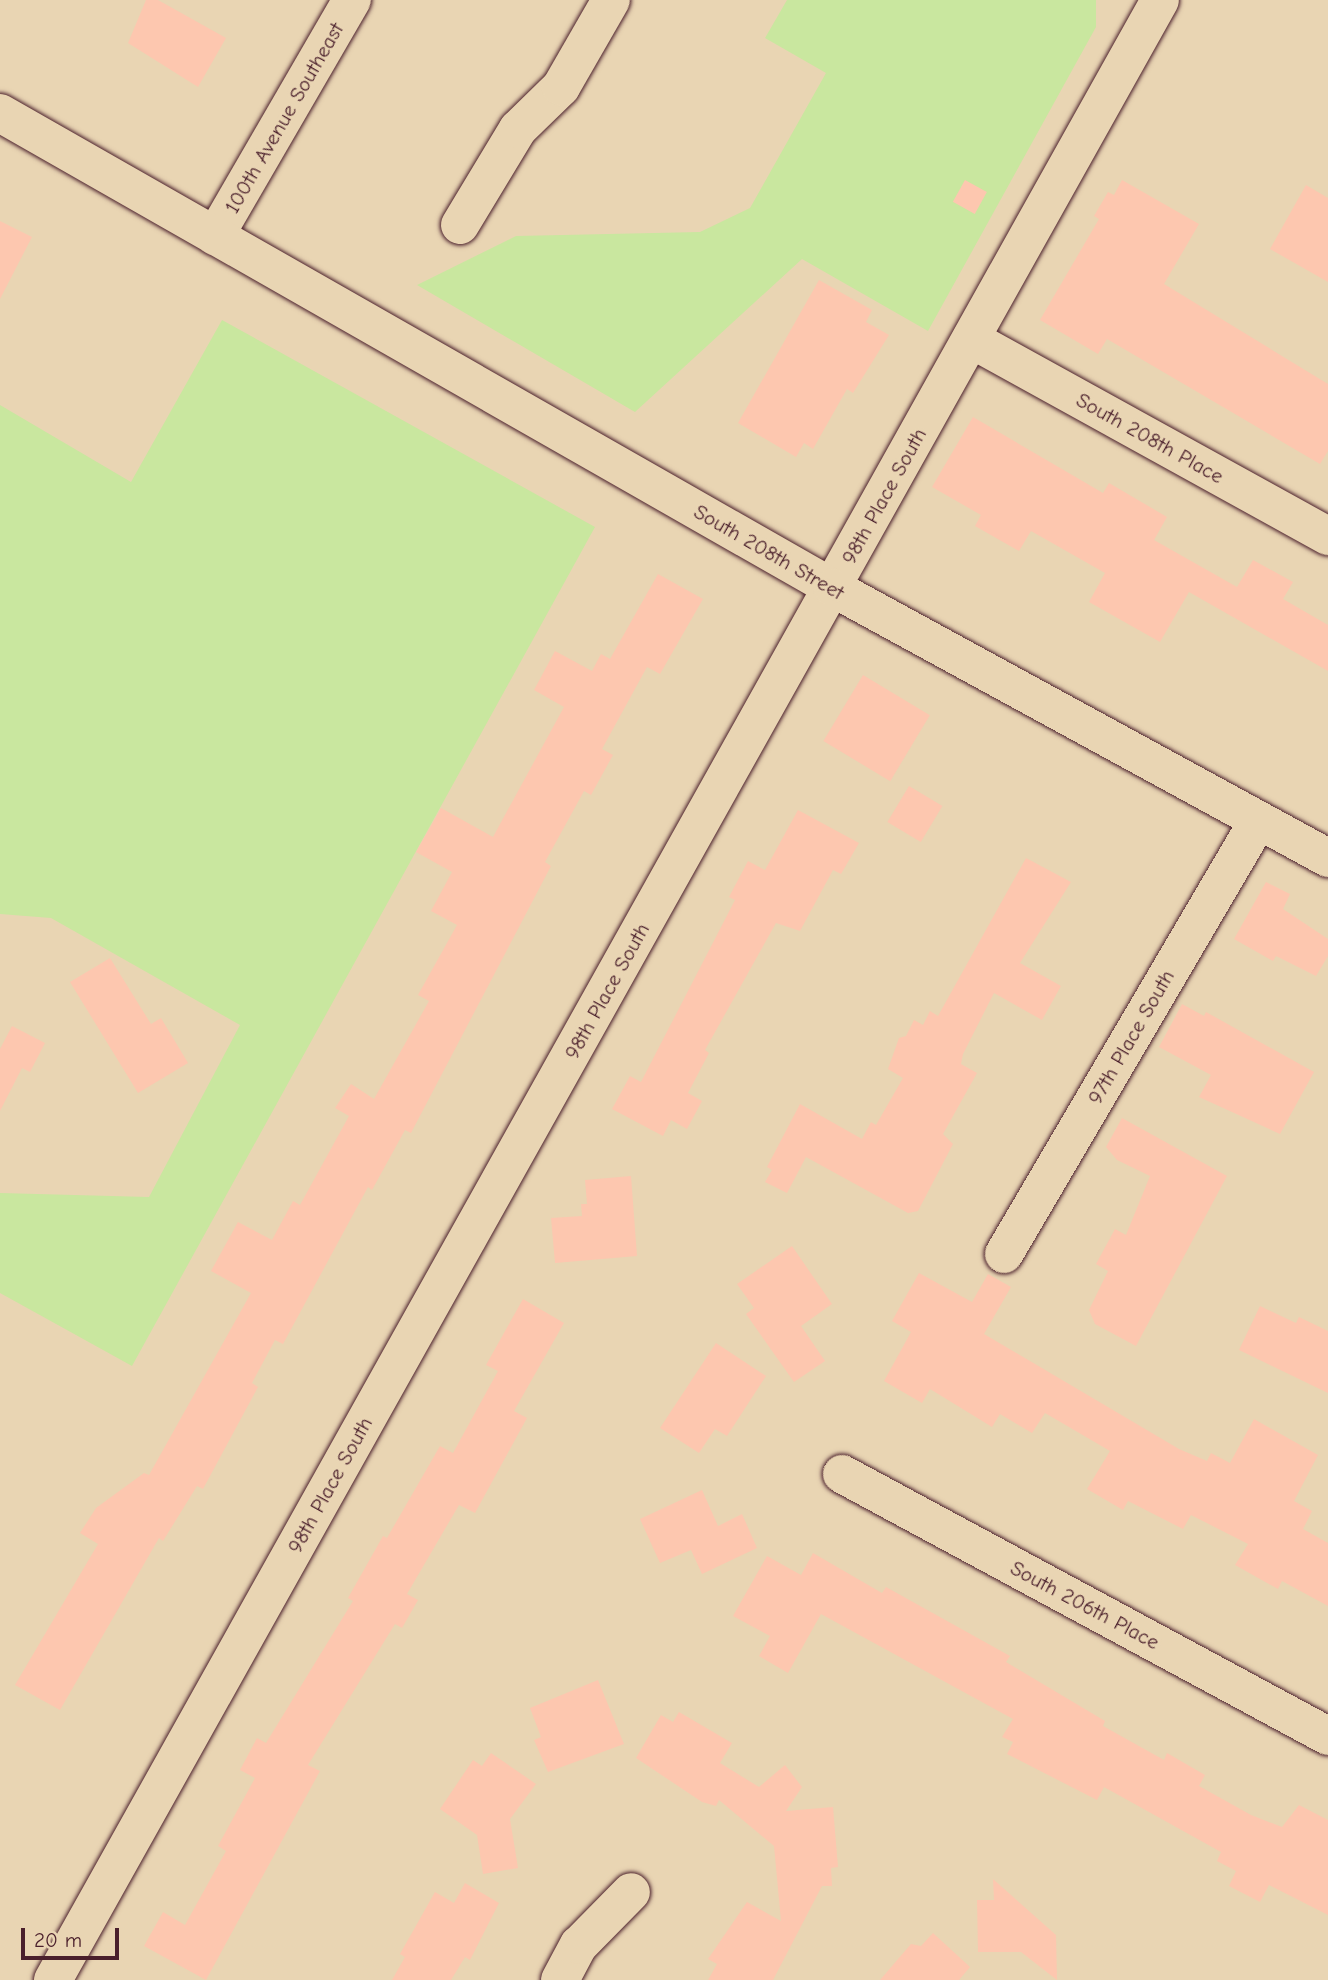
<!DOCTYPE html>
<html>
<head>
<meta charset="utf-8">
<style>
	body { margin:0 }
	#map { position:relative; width:1328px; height:1980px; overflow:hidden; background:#e9d5b3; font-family:"Comic Neue",sans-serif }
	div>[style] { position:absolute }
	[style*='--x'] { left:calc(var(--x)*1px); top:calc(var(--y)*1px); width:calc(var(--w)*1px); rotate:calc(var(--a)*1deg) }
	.green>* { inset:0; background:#c9e79f }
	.building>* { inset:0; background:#fdc7af; transform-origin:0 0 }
	.roads { filter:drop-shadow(0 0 2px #4a1f2b) drop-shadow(0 0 2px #4a1f2b) }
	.minor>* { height:38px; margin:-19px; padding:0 19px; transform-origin:19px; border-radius:19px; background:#e9d5b3 }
	.major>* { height:38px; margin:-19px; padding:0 19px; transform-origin:19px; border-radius:19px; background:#e9d5b3 }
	span { translate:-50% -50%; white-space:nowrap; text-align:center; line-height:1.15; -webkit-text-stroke:6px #e9d5b3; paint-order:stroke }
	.street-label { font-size:21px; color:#4a1f2b }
	.scale { position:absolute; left:21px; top:1928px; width:98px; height:32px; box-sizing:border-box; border:4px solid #4a1f2b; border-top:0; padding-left:9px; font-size:21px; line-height:24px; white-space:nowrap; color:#4a1f2b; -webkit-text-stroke:5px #e9d5b3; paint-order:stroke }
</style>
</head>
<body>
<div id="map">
	<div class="green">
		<i style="clip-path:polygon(787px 0,1096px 0,1096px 27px,928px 331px,802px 259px,635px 412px,417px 285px,516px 236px,700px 232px,750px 208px,826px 73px,765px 38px)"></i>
		<i style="clip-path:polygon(222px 320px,595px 527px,132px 1366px,0 1293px,0 1193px,149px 1197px,240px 1025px,51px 918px,0 914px,0 405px,131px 482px)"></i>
	</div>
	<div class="building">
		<i style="clip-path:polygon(146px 0,158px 0,226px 38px,198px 87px,128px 43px)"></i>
		<i style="left:965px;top:180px;width:25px;height:25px;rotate:29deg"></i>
		<i style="clip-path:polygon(1122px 180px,1199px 224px,1164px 284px,1328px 384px,1328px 451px,1320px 464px,1107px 339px,1098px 354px,1040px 320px,1099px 219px,1094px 216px,1108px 192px,1114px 195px)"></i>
		<i style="clip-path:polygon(1306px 185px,1328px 198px,1328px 282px,1270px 249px)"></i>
		<i style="clip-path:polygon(0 221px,32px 237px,0 299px)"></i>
		<i style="clip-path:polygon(819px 280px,872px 310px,866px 322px,889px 335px,853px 393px,847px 389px,813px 449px,804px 443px,796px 457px,738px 423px)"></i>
		<i style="clip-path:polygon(973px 417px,1103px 493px,1109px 483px,1167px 517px,1154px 540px,1237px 587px,1253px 560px,1293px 582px,1283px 599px,1328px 625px,1328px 671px,1189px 592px,1160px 642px,1089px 602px,1105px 573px,1031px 531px,1019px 551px,975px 526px,981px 515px,932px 487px)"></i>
		<i style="clip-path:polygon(658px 574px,703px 599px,660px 674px,647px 667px,602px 749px,613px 755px,591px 795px,584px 791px,545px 862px,551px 866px,411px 1133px,405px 1130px,372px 1190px,368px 1187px,283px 1344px,275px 1340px,252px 1383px,258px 1387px,203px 1489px,197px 1486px,163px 1541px,159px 1538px,60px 1710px,15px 1685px,98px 1544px,80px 1533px,96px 1508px,144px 1473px,149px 1475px,251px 1293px,211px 1271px,238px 1222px,272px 1240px,293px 1201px,300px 1205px,349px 1116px,335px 1108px,351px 1084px,374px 1099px,429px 1001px,418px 995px,457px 925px,431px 911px,452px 872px,416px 852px,441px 808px,493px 837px,564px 707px,534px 690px,555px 651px,592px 671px,601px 654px,610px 659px)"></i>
		<i style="left:863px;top:675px;width:78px;height:77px;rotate:31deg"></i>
		<i style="left:909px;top:786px;width:39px;height:42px;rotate:31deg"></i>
		<i style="clip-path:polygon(798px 810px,859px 843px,841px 874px,833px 870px,800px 931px,776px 923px,705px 1050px,709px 1053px,688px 1093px,702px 1101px,687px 1129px,671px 1120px,663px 1136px,612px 1109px,630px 1076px,641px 1082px,735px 900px,729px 897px,748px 861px,765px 870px)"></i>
		<i style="clip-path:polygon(1026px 858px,1071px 882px,1020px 963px,1061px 986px,1042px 1020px,994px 993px,963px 1054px,961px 1064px,977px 1073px,943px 1134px,953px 1144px,918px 1211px,908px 1213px,806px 1157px,787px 1193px,765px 1182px,772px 1170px,767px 1167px,800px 1104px,862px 1139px,871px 1122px,876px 1125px,903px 1078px,888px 1069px,899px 1038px,906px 1036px,914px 1020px,923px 1025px,930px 1011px,938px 1016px)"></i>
		<i style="clip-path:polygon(1266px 882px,1290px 894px,1283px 909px,1328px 939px,1328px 956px,1316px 976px,1276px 956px,1273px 961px,1234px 939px)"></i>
		<i style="clip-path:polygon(110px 958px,151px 1024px,161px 1018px,188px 1063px,138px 1093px,70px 982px)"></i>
		<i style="clip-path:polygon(1182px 1004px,1204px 1016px,1206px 1012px,1314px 1072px,1280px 1134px,1199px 1097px,1211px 1075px,1159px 1047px)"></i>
		<i style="clip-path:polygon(12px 1026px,45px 1043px,30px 1072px,22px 1068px,0 1111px,0 1049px)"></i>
		<i style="clip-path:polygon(1122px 1118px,1227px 1176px,1136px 1346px,1095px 1324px,1089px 1310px,1108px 1271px,1096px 1264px,1115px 1229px,1126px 1235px,1150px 1176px,1117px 1160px,1106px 1147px)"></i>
		<i style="clip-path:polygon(631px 1176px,637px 1256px,555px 1263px,551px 1218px,582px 1216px,581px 1204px,587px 1204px,585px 1180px)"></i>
		<i style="clip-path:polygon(792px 1246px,832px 1304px,801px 1326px,825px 1361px,794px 1382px,746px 1314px,754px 1308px,737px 1284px)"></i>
		<i style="clip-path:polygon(919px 1273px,972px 1302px,988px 1274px,1011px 1287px,984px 1334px,1179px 1449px,1207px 1461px,1211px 1453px,1230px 1463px,1254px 1419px,1318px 1455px,1294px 1501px,1312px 1511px,1303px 1529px,1328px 1543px,1328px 1606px,1282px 1581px,1278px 1589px,1235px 1565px,1248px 1544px,1191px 1515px,1183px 1529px,1128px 1501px,1123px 1510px,1087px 1489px,1110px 1451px,1045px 1413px,1032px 1433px,1000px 1414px,992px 1427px,930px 1389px,922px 1403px,884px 1381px,911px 1332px,892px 1321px)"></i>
		<i style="clip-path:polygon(523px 1299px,564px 1323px,514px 1411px,527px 1418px,475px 1513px,459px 1505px,407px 1594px,418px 1600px,402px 1628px,395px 1624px,308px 1765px,320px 1771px,206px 1980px,144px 1946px,163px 1912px,185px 1925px,226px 1851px,218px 1846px,255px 1778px,240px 1770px,257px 1738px,266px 1743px,353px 1601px,348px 1598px,383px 1536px,387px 1538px,440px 1446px,453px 1453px,498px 1371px,486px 1365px)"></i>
		<i style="clip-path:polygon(1260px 1306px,1296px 1323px,1299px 1317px,1328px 1331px,1328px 1393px,1239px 1350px)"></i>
		<i style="clip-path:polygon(716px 1343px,766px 1376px,727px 1436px,715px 1429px,699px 1453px,660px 1428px)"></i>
		<i style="clip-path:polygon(702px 1490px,718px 1526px,742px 1514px,757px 1548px,702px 1574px,691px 1550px,660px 1563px,640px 1519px)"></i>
		<i style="clip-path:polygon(813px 1553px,882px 1593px,886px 1587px,1010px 1656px,1006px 1662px,1105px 1721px,1103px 1726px,1164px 1760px,1167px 1753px,1205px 1775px,1199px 1786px,1251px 1815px,1282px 1827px,1299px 1805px,1328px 1820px,1328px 1915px,1269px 1885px,1260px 1902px,1229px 1886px,1236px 1871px,1217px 1861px,1221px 1852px,1104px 1787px,1097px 1800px,1007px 1754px,1013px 1742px,1002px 1737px,1013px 1719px,821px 1614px,788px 1673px,759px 1656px,770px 1636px,733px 1616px,767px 1556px,801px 1575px)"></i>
		<i style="clip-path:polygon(598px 1680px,624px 1744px,548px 1772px,534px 1740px,541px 1737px,530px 1708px)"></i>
		<i style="clip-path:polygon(679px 1712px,732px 1743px,720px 1763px,759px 1787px,785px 1765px,802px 1787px,786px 1811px,833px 1807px,838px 1867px,831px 1868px,832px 1886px,822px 1886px,773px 1980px,708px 1980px,717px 1964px,708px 1959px,747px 1902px,781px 1921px,774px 1846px,719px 1800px,716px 1806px,702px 1802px,636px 1758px,661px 1715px,673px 1722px)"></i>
		<i style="clip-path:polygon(491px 1753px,536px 1784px,510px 1819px,518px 1868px,483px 1874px,477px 1835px,440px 1809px,473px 1760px,482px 1766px)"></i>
		<i style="clip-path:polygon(993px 1879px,1056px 1935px,1057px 1980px,1021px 1952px,978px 1952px,977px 1900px,994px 1900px)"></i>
		<i style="clip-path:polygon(465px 1883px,499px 1903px,470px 1960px,465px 1957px,451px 1980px,392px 1980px,405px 1957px,400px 1954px,435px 1892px,454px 1903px)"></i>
		<i style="clip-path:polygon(933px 1933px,970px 1967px,959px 1980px,880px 1980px,911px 1944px,921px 1946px)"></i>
	</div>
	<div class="roads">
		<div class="minor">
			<i style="--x:460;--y:225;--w:112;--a:-58.9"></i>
			<i style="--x:518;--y:129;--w:60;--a:-44.3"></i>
			<i style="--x:561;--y:87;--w:100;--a:-60.1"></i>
			<i style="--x:215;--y:236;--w:273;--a:-59.9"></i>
			<i style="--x:971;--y:339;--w:408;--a:28.9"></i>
			<i style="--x:1004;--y:1254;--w:502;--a:-59.6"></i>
			<i style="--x:842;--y:1474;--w:552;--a:28.33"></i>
			<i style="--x:53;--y:1980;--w:2268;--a:-60.79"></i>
			<i style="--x:560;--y:1980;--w:40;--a:-62"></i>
			<i style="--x:579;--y:1945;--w:74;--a:-45.5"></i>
		</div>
		<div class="major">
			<i style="--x:0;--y:113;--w:959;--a:29.69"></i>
			<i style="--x:833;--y:588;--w:564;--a:28.61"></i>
		</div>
	</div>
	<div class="street-label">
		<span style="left:284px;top:118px;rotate:-60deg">100th Avenue Southeast</span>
		<span style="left:1150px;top:438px;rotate:29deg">South 208th Place</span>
		<span style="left:884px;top:496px;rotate:-61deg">98th Place South</span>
		<span style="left:769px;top:552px;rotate:30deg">South 208th Street</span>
		<span style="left:607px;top:991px;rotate:-61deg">98th Place South</span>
		<span style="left:1131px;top:1037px;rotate:-60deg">97th Place South</span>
		<span style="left:330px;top:1485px;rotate:-61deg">98th Place South</span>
		<span style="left:1085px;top:1605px;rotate:28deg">South 206th Place</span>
	</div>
	<div class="scale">20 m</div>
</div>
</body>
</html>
